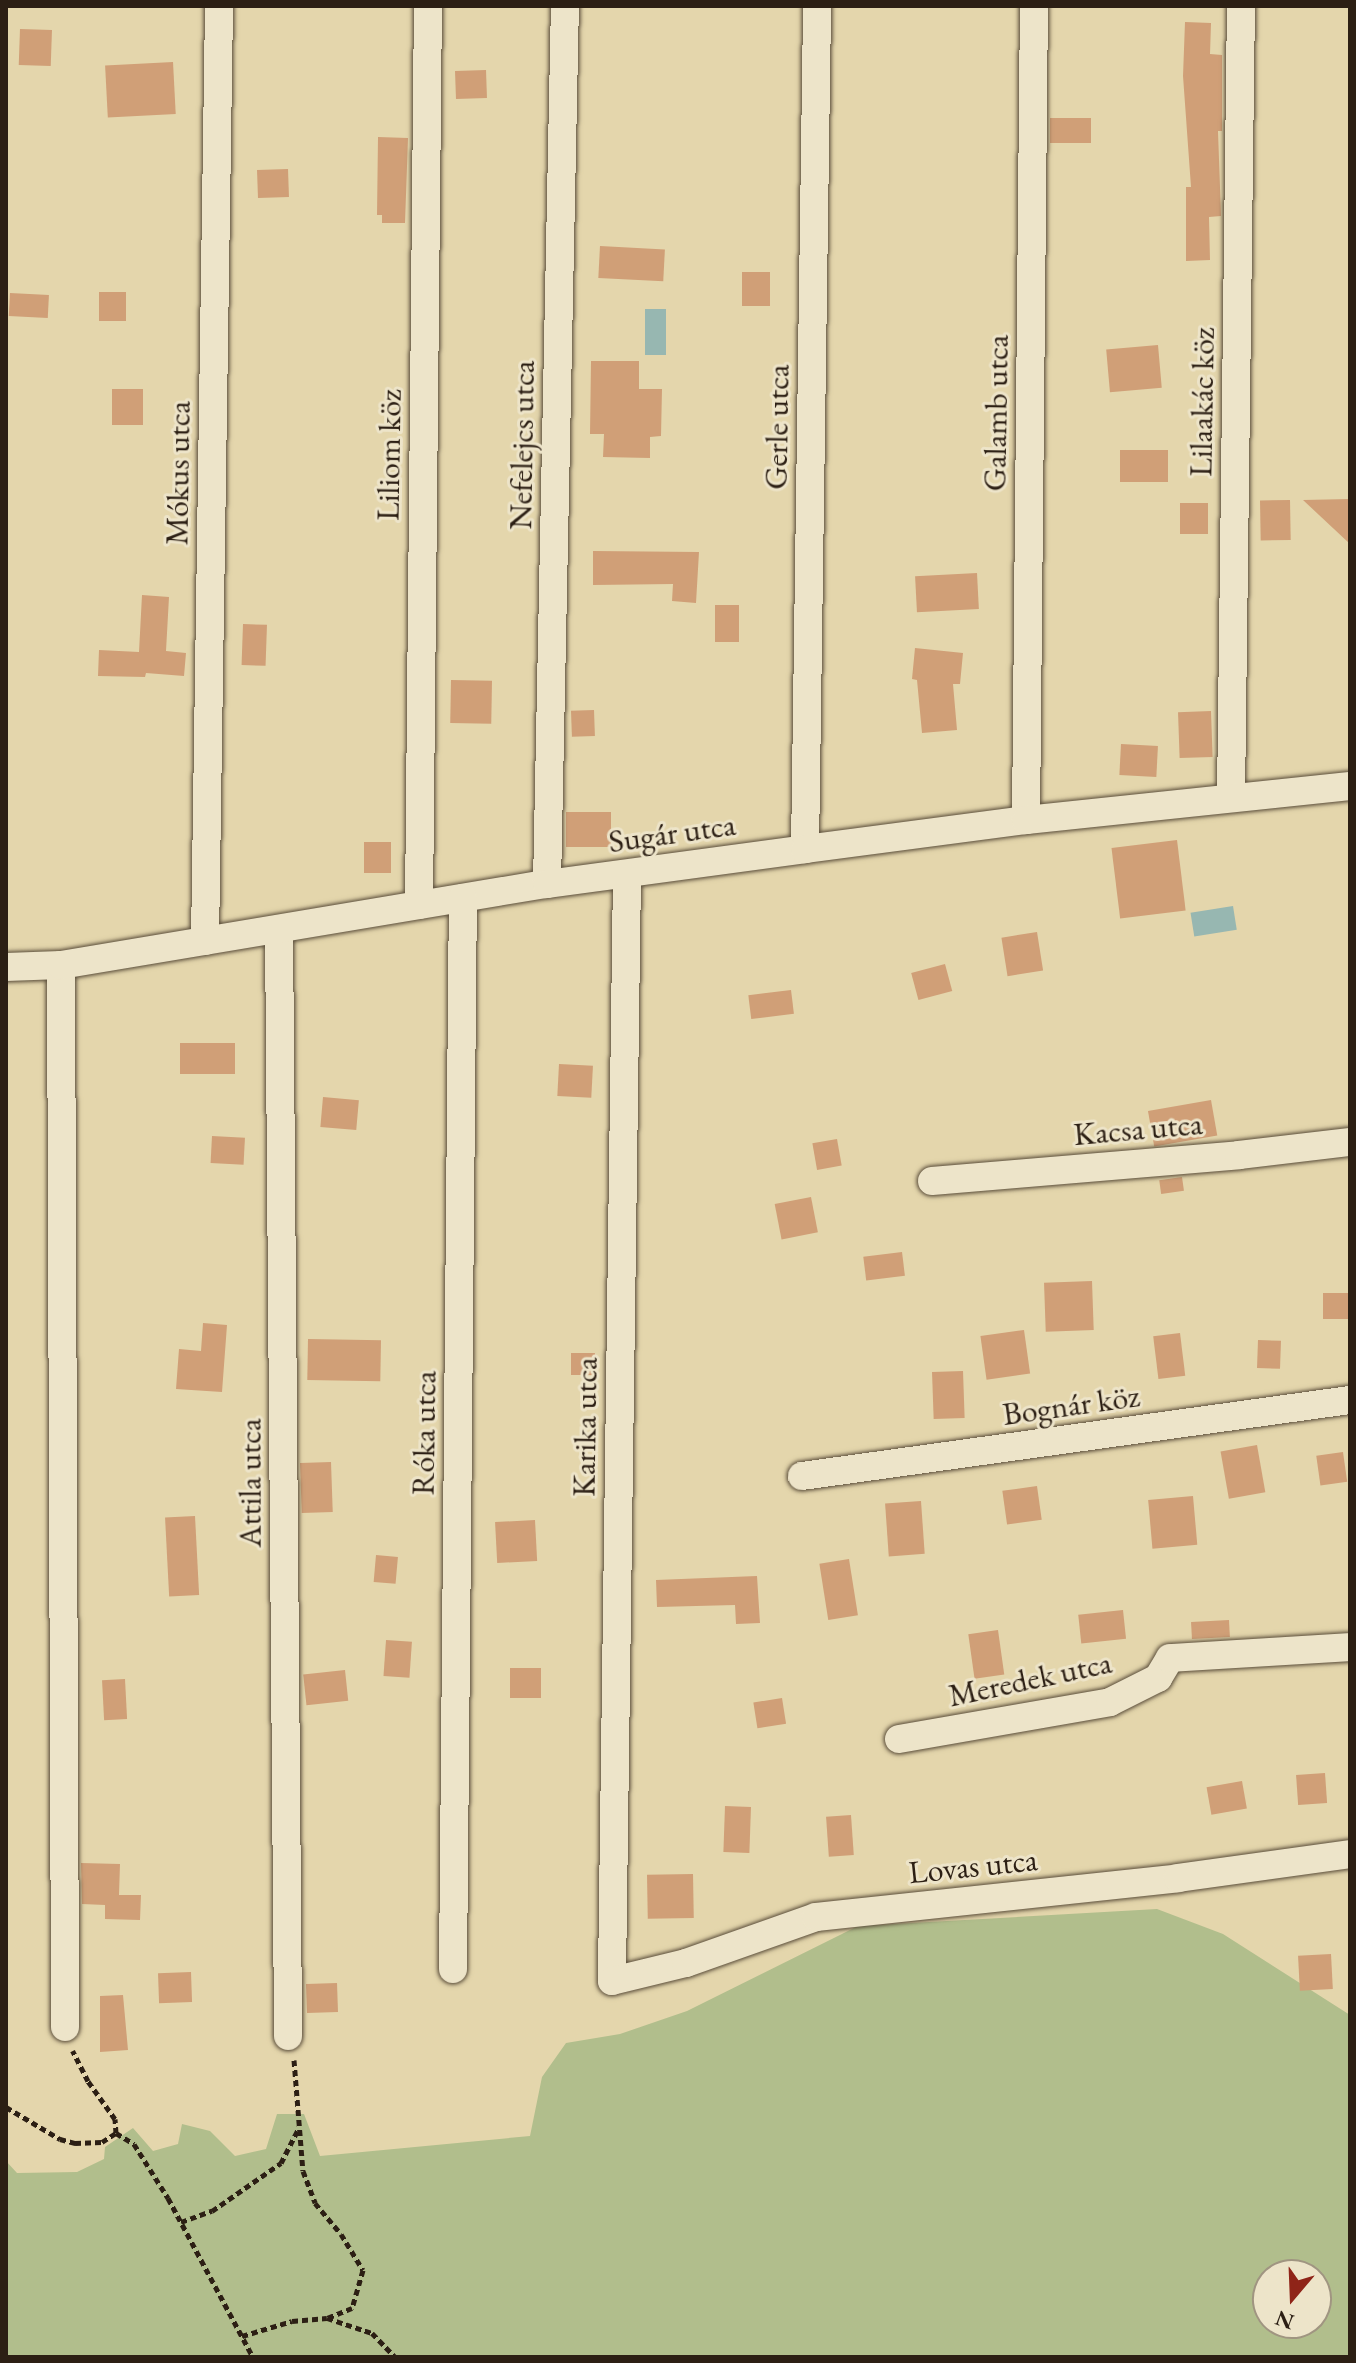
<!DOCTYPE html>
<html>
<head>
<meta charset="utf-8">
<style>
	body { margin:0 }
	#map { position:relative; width:1356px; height:2363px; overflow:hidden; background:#e4d6ac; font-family:"EB Garamond",serif }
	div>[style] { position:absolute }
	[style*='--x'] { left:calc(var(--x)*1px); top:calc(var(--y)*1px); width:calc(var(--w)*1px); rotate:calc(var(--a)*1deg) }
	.green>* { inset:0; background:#b1be8c }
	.water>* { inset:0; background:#97b7b1; transform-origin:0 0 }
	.building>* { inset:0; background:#d09f77; transform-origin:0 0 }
	.path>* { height:5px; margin-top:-2.5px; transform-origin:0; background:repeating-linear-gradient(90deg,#2c1f14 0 6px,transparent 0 10px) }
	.roads { filter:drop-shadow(0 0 2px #5a4d3a) drop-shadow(0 0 2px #5a4d3a) }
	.street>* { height:28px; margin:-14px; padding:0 14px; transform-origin:14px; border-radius:14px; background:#ede4c9 }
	span { translate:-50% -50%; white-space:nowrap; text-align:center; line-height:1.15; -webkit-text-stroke:6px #ede4c9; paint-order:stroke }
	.street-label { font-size:32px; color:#2c1f14 }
	.frame { position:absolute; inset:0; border:8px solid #2c1f14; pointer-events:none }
	.north { position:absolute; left:1252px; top:2259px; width:80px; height:80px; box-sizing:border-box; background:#ede4c9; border:2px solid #a09581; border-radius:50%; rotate:199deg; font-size:22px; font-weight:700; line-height:32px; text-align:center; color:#2c1f14 }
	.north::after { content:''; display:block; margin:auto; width:28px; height:36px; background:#8f2418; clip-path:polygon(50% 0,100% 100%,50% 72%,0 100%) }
</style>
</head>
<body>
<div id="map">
	<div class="green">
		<i style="clip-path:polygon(evenodd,1157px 1909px,1223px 1934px,1350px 2015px,1350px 2357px,6px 2357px,6px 2161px,17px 2173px,77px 2172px,104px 2159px,105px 2147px,133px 2128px,153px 2151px,178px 2144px,182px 2124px,210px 2131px,235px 2156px,266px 2149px,277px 2114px,304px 2114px,320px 2156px,530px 2136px,542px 2077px,566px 2043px,620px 2034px,687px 2011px,858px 1926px,1157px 1909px,1268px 2275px,1316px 2275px,1316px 2323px,1268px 2323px,1268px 2275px)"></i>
	</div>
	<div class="water">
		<i style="left:645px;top:309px;width:21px;height:46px"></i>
		<i style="left:1233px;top:906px;width:24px;height:43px;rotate:81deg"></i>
	</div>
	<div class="building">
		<i style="clip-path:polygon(1185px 22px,1211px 23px,1210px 54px,1222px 55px,1222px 131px,1218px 131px,1221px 216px,1209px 217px,1210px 260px,1186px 261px,1186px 187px,1191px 187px,1183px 76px)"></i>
		<i style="left:20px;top:29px;width:32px;height:36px;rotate:2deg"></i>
		<i style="left:173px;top:62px;width:52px;height:68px;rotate:87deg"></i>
		<i style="left:486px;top:70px;width:28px;height:31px;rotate:88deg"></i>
		<i style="left:1050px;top:118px;width:41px;height:25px"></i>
		<i style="clip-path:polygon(378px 137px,408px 138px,405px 223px,382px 223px,382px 215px,377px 215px)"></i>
		<i style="left:288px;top:169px;width:28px;height:31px;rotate:88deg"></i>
		<i style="left:600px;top:246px;width:65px;height:32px;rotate:3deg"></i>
		<i style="left:742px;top:272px;width:28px;height:34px"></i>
		<i style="left:99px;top:292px;width:27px;height:29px"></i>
		<i style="left:10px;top:293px;width:39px;height:23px;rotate:3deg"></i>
		<i style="left:1158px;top:345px;width:43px;height:52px;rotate:85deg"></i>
		<i style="clip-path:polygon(591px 361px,639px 361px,639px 389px,662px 389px,661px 436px,650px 437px,650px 458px,603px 457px,604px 434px,590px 434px)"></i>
		<i style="left:143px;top:389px;width:36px;height:31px;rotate:90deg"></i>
		<i style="left:1168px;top:450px;width:32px;height:48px;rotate:90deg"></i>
		<i style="clip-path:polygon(1350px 499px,1350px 544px,1303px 500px)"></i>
		<i style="left:1290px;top:500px;width:40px;height:30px;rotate:89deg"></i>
		<i style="left:1180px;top:503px;width:28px;height:31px"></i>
		<i style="clip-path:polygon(593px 551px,699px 552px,696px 603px,672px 601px,673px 584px,593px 585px)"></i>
		<i style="left:977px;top:573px;width:36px;height:62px;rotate:87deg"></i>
		<i style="clip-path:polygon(142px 595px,169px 597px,166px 651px,186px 653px,184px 676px,146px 673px,145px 677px,98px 676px,99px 650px,139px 652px)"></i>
		<i style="left:715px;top:605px;width:24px;height:37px"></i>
		<i style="left:243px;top:624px;width:24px;height:41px;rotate:2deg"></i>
		<i style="clip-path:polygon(915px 648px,963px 653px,960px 684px,953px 684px,957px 730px,922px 733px,917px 680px,912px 679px)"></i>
		<i style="left:451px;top:680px;width:41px;height:43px;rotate:1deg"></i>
		<i style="left:594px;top:710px;width:26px;height:23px;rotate:88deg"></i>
		<i style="left:1211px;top:711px;width:46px;height:33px;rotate:88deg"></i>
		<i style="left:1121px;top:744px;width:37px;height:31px;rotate:3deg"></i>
		<i style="left:566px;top:812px;width:45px;height:35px"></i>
		<i style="left:1177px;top:840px;width:71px;height:66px;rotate:83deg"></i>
		<i style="left:364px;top:842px;width:27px;height:31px"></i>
		<i style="left:1037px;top:932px;width:39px;height:36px;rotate:81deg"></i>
		<i style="left:945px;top:964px;width:28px;height:35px;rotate:75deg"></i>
		<i style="left:791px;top:990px;width:24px;height:43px;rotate:83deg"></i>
		<i style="left:180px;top:1043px;width:55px;height:31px"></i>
		<i style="left:559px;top:1064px;width:34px;height:32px;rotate:3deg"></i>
		<i style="left:323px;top:1097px;width:36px;height:30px;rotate:5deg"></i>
		<i style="left:1211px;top:1100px;width:36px;height:64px;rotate:80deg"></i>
		<i style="left:212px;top:1136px;width:33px;height:27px;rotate:3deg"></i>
		<i style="left:837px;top:1139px;width:27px;height:25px;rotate:80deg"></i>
		<i style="left:1182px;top:1177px;width:14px;height:23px;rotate:82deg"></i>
		<i style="left:811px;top:1197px;width:36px;height:37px;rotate:79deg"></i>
		<i style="left:902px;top:1252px;width:24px;height:39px;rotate:83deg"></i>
		<i style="left:1092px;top:1281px;width:49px;height:48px;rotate:88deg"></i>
		<i style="left:1350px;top:1293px;width:26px;height:27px;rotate:90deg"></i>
		<i style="clip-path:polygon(203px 1323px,227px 1325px,222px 1392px,176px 1389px,179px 1349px,201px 1351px)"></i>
		<i style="left:1024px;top:1330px;width:44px;height:44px;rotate:82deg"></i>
		<i style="left:1180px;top:1333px;width:43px;height:27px;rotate:83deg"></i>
		<i style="left:308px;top:1339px;width:73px;height:41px;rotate:1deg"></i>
		<i style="left:1258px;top:1340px;width:23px;height:28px;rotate:2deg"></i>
		<i style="left:571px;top:1353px;width:24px;height:22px"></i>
		<i style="left:963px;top:1371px;width:47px;height:31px;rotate:88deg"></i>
		<i style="left:1257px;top:1445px;width:48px;height:37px;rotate:80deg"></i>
		<i style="left:1343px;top:1452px;width:30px;height:27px;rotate:82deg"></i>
		<i style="left:331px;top:1462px;width:50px;height:31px;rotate:88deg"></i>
		<i style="left:1037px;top:1486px;width:34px;height:35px;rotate:82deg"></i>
		<i style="left:1193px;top:1496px;width:49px;height:45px;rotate:85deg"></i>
		<i style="left:921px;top:1501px;width:53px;height:36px;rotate:86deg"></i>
		<i style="left:195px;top:1516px;width:79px;height:30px;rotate:87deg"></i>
		<i style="left:535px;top:1520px;width:41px;height:40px;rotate:87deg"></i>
		<i style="left:376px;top:1555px;width:22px;height:27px;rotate:5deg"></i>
		<i style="left:849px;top:1559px;width:57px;height:30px;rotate:81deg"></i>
		<i style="clip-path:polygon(757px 1576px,760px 1623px,736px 1624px,735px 1605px,657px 1607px,656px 1580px)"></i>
		<i style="left:1123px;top:1610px;width:29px;height:45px;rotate:84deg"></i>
		<i style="left:1229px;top:1620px;width:17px;height:38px;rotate:87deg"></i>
		<i style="left:998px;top:1630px;width:45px;height:30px;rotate:82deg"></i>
		<i style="left:386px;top:1640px;width:26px;height:36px;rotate:4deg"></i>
		<i style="left:510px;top:1668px;width:31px;height:30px"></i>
		<i style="left:345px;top:1670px;width:31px;height:42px;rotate:84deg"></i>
		<i style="left:125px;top:1679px;width:40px;height:23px;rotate:87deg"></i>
		<i style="left:782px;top:1698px;width:26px;height:29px;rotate:81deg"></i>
		<i style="left:1325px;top:1773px;width:30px;height:29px;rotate:86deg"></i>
		<i style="left:1242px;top:1781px;width:28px;height:36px;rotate:80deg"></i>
		<i style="left:725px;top:1806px;width:26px;height:46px;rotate:2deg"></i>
		<i style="left:851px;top:1815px;width:40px;height:25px;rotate:86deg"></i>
		<i style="clip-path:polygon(81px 1863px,120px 1864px,119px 1895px,141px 1895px,140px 1920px,105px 1919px,105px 1905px,82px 1904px)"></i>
		<i style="left:693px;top:1874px;width:44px;height:46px;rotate:89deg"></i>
		<i style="left:1331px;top:1954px;width:35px;height:33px;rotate:87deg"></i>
		<i style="left:191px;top:1972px;width:30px;height:33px;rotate:88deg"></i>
		<i style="left:337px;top:1983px;width:29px;height:31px;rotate:88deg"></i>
		<i style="clip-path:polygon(123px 1995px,128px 2050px,100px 2052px,100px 1996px)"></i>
	</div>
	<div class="path">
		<i style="--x:294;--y:2060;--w:111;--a:85.4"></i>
		<i style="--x:303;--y:2171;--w:34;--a:69"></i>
		<i style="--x:315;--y:2203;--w:40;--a:50"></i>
		<i style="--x:341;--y:2234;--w:42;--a:58.6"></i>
		<i style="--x:363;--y:2270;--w:40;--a:106"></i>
		<i style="--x:352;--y:2308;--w:27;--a:158"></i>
		<i style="--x:6;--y:2107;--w:63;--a:30.7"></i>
		<i style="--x:60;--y:2139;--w:16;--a:15"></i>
		<i style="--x:75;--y:2143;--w:27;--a:-2"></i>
		<i style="--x:102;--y:2142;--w:17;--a:-33"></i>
		<i style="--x:116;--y:2133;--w:14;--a:-94"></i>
		<i style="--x:115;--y:2119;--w:47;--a:-125.4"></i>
		<i style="--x:88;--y:2081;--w:34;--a:-117"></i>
		<i style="--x:116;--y:2133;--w:21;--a:31"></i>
		<i style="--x:134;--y:2144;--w:64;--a:57.8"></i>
		<i style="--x:168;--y:2198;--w:180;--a:61.9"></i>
		<i style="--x:181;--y:2222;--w:33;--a:-20"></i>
		<i style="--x:212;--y:2211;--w:84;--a:-34.8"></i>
		<i style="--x:281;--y:2163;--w:38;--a:-63"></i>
		<i style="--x:242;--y:2336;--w:52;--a:-16.7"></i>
		<i style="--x:292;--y:2321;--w:35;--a:-5"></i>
		<i style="--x:327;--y:2318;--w:47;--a:18.4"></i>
		<i style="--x:372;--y:2333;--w:33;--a:46"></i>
	</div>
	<div class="roads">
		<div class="street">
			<i style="--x:1231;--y:798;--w:792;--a:-89.28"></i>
			<i style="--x:1026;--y:820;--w:814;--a:-89.44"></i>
			<i style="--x:805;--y:849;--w:843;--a:-89.18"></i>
			<i style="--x:627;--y:874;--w:1107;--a:90.78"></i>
			<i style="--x:612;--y:1981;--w:76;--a:-13.7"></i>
			<i style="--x:686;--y:1963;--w:138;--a:-19.5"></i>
			<i style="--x:816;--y:1917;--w:364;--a:-6.1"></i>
			<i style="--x:1178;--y:1878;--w:174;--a:-7.9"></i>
			<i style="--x:547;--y:884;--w:878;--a:-88.83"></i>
			<i style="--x:419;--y:905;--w:899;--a:-89.43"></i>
			<i style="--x:279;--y:929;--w:1107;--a:89.53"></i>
			<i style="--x:205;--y:941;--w:935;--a:-89.14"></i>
			<i style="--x:61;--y:965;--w:1062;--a:89.78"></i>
			<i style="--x:6;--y:967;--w:55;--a:-2.1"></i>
			<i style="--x:61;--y:965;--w:493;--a:-9.5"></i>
			<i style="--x:547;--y:884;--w:260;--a:-7.7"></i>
			<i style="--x:805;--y:849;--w:223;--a:-7.5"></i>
			<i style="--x:1026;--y:820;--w:326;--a:-6"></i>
			<i style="--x:932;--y:1181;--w:308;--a:-4.8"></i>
			<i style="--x:1239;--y:1155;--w:112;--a:-6.7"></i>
			<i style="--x:802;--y:1476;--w:553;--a:-7.9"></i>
			<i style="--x:899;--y:1739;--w:214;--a:-9.9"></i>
			<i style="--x:1110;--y:1702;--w:54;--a:-26.6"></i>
			<i style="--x:1158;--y:1678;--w:23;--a:-59"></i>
			<i style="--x:1170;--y:1658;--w:180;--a:-3.5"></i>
			<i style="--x:453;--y:1969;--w:1071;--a:-89.47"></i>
		</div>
	</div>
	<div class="street-label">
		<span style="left:1202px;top:402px;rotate:-89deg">Lilaakác köz</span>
		<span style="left:996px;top:413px;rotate:-89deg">Galamb utca</span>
		<span style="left:777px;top:427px;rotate:-89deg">Gerle utca</span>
		<span style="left:522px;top:445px;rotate:-89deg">Nefelejcs utca</span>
		<span style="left:389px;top:455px;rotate:-89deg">Liliom köz</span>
		<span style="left:178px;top:473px;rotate:-89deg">Mókus utca</span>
		<span style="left:672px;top:833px;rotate:-8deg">Sugár utca</span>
		<span style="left:1138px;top:1129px;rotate:-5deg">Kacsa utca</span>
		<span style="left:1071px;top:1405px;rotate:-8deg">Bognár köz</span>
		<span style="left:585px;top:1427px;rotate:-89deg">Karika utca</span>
		<span style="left:424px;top:1433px;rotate:-89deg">Róka utca</span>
		<span style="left:250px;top:1483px;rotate:-90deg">Attila utca</span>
		<span style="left:1030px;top:1679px;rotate:-12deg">Meredek utca</span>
		<span style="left:973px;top:1866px;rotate:-6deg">Lovas utca</span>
	</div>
	<div class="frame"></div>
	<div class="north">N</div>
</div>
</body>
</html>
